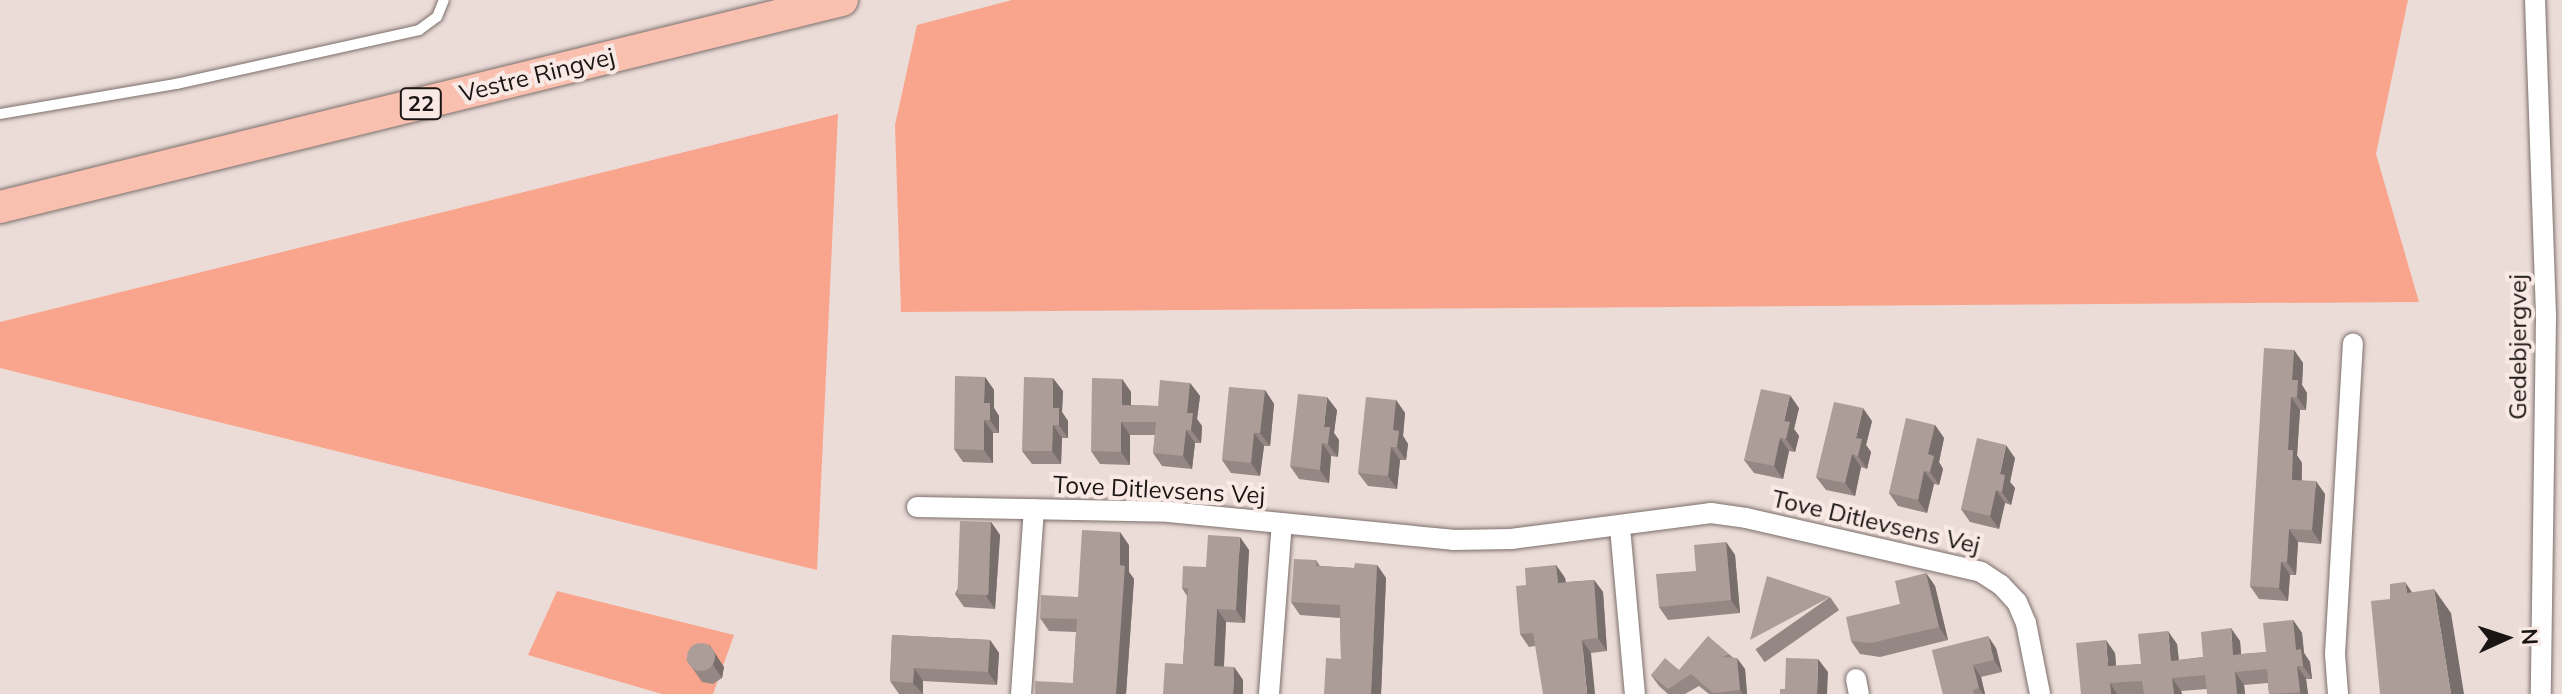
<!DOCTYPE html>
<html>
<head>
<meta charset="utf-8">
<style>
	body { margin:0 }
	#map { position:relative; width:2562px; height:694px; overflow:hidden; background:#ebdcd8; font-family:Mulish,sans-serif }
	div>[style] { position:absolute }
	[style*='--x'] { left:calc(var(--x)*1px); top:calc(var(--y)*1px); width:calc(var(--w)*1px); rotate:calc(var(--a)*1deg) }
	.green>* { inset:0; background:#f9a58d }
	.roads { filter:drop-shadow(0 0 2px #7c6f6b) drop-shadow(0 0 2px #7c6f6b) }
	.service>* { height:10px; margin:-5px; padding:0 5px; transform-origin:5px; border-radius:5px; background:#fff }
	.minor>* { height:20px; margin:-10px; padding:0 10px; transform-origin:10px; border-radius:10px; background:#fff }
	.primary>* { height:32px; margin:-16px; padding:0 16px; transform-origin:16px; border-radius:16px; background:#f9c0b0 }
	.wall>* { inset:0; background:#948784; transform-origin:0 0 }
	.shaded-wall>* { inset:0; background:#786e6b }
	.building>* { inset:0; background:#ac9d99; transform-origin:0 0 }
	.round { border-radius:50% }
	span { translate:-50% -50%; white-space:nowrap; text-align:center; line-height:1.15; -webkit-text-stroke:8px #f9e9e5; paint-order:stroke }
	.shield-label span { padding:2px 6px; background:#f9e9e5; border:2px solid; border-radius:6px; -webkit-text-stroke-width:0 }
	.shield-label { font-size:22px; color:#1a1513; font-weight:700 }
	.street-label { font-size:24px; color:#1a1513 }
	.north { position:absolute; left:2466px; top:598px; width:80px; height:80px; -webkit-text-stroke:6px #f9e9e5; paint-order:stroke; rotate:87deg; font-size:22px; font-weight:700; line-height:32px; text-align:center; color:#1a1513 }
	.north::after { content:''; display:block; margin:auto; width:28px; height:36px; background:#1a1513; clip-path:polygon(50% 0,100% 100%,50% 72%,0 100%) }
</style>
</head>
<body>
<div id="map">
	<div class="green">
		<i style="clip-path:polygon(1012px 0,2408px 0,2376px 154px,2419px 302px,901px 312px,895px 125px,917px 25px)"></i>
		<i style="clip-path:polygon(838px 114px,817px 570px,0 368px,0 322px)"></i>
		<i style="clip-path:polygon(557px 591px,734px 635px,713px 694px,662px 694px,528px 655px)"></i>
	</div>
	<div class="roads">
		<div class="service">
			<i style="--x:0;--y:114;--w:179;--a:-9.7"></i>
			<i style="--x:176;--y:84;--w:249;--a:-12.5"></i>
			<i style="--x:419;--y:30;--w:22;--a:-36"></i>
			<i style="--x:437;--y:17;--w:18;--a:-68"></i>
		</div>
		<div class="minor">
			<i style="--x:2535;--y:0;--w:318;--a:88"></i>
			<i style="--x:2546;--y:318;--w:376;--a:90.8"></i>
			<i style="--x:917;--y:507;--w:252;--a:1.1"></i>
			<i style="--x:1169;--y:512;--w:285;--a:5.6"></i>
			<i style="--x:1453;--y:540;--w:58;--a:-1"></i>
			<i style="--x:1511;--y:539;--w:202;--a:-7.4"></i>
			<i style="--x:1711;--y:513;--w:35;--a:8"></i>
			<i style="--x:1746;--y:518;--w:241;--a:12.9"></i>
			<i style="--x:1981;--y:572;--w:24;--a:33"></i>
			<i style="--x:2001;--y:585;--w:23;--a:47"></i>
			<i style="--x:2017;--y:602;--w:23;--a:67"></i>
			<i style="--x:2026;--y:623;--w:72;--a:78.8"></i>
			<i style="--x:1620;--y:527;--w:168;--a:84.9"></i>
			<i style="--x:1856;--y:679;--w:15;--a:79"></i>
			<i style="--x:1021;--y:694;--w:185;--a:-86"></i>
			<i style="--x:1269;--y:694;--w:171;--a:-85.7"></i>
			<i style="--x:2338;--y:694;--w:40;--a:-94.3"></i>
			<i style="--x:2335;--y:654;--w:311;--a:-86.7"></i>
		</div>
		<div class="primary">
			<i style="--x:0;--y:207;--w:867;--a:-13.81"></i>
		</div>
	</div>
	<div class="wall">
		<i style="clip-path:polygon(2294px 350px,2303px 363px,2302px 385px,2307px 393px,2306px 410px,2300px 410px,2297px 456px,2302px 463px,2302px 480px,2325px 494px,2321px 544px,2298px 542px,2296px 575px,2290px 575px,2288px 601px,2259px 599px,2250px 586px)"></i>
		<i style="clip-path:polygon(985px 377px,994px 390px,994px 408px,999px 416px,999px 433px,993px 433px,993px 463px,963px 462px,954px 449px)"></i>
		<i style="clip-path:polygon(1122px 379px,1131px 392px,1131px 405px,1158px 406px,1190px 383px,1200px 396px,1197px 419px,1202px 426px,1201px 443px,1195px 443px,1192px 469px,1162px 466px,1153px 453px,1155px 435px,1130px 435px,1130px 465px,1100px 464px,1091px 451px)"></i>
		<i style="clip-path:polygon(1265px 390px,1274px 404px,1270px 446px,1264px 446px,1260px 476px,1231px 473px,1222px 460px)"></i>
		<i style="clip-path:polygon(1063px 391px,1062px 412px,1068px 421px,1068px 438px,1062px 438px,1061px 464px,1032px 464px,1022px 451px)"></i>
		<i style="clip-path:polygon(1396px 400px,1405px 413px,1403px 436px,1408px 444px,1406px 460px,1400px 460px,1397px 489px,1368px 486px,1358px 473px)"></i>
		<i style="clip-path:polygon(1799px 408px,1794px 429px,1799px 436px,1795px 452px,1789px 451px,1783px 479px,1754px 473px,1744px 460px)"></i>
		<i style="clip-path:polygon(1337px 410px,1334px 433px,1339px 440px,1338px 457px,1331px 456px,1329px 483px,1299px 479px,1290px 466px)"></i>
		<i style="clip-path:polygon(1872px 421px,1866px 445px,1871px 452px,1867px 469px,1861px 467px,1855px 496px,1826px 490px,1816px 477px)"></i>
		<i style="clip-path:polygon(1935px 425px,1944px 438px,1939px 462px,1943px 469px,1939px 485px,1934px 484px,1927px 513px,1898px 506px,1889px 493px)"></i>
		<i style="clip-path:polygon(2015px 458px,2010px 482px,2015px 488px,2011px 505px,2005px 503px,1999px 529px,1970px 522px,1961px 509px)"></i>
		<i style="clip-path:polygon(991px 522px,1000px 535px,995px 609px,964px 607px,955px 594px)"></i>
		<i style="clip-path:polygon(1726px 542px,1735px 555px,1740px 613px,1668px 620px,1659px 607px)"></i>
		<i style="clip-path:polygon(1129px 545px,1129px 572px,1134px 579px,1126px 694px,1035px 694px,1073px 683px,1076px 632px,1049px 631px,1040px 618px,1078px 597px)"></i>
		<i style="clip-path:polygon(1249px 550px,1245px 623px,1226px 622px,1224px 667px,1234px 667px,1243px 680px,1183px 664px,1187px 596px,1182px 588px,1206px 567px)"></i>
		<i style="clip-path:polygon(1316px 560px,1320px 566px,1354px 568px,1377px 565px,1386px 578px,1381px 694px,1324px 694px,1341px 659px,1340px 618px,1300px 615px,1291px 602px)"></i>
		<i style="clip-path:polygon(1556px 565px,1565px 578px,1566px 582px,1594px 580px,1603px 592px,1607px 651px,1591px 653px,1535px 646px,1529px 647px,1520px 634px,1526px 585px)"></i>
		<i style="clip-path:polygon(1926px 573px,1935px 586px,1948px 640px,1880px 657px,1860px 654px,1851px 641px,1900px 604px)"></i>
		<i style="left:1830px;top:597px;width:16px;height:91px;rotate:55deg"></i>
		<i style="clip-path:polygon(2293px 620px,2302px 633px,2304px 653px,2310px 662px,2312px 679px,2306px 679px,2308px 694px,2269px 694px,2268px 683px,2244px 685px,2245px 694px,2207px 694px,2207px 689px,2181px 691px,2182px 694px,2081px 694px,2115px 653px,2116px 666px,2141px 664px,2177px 644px,2179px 660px,2203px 657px,2240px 641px,2241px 654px,2266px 652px)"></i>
		<i style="clip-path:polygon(892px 635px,990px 640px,999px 653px,997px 685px,923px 681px,923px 694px,899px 694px,890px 681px)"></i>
		<i style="clip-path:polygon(1996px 648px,2002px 672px,1981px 677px,1985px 694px,1943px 694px,1932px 650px)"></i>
		<i style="clip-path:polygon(1729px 654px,1745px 669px,1747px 694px,1709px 694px,1699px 686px,1685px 694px,1668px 694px,1659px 686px,1651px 675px,1679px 670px)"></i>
		<i style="clip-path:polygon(686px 659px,724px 667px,722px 678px,713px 684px,702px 682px)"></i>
	</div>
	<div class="shaded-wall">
		<i style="clip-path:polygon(2294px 350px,2303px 363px,2302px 385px,2307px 393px,2306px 410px,2297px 397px,2292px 380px)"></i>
		<i style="clip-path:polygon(985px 377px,994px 390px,994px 408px,999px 416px,999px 433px,990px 420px,984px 403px)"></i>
		<i style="clip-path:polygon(1053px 378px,1063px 391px,1062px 412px,1068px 421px,1068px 438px,1059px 425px,1053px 408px)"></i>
		<i style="clip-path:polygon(1122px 379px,1131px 392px,1131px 418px,1122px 405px)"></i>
		<i style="clip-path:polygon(1190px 383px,1200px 396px,1197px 419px,1202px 426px,1201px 443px,1191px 430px,1187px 413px)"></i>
		<i style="clip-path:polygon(1265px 390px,1274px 404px,1270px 446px,1260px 433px)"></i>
		<i style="clip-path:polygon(1790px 395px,1799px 408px,1794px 429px,1799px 436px,1795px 452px,1786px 439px,1784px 421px)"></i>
		<i style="clip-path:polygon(1327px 397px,1337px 410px,1334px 433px,1339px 440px,1338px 457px,1328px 444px,1324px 427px)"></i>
		<i style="clip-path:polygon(2291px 397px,2300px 410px,2297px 455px,2302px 463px,2301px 493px,2292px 480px,2288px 450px)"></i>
		<i style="clip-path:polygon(1396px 400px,1405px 413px,1403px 436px,1408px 444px,1406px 460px,1397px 447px,1393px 430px)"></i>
		<i style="clip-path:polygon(1863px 408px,1872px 421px,1866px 445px,1871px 452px,1867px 469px,1858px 456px,1856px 438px)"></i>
		<i style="clip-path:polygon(984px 420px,993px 433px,993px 463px,984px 450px)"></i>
		<i style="clip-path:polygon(1121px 422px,1130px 435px,1130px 465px,1121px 452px)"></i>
		<i style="clip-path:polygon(1053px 425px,1062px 438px,1061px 464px,1052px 451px)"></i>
		<i style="clip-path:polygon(1935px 425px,1944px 438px,1939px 462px,1943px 469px,1939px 485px,1930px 472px,1928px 454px)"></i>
		<i style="clip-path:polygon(1186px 430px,1195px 443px,1192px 469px,1183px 456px)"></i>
		<i style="clip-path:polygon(1254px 433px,1264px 446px,1260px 476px,1251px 463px)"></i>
		<i style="clip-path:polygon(1780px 438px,1789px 451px,1783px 479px,1774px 466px)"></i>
		<i style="clip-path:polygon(1322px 443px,1331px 456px,1329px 483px,1320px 470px)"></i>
		<i style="clip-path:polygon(2006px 445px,2015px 458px,2010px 482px,2015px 488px,2011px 505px,2002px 492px,2000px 474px)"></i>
		<i style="clip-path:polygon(1391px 447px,1400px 460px,1397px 489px,1388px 476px)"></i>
		<i style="clip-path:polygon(1852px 454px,1861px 467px,1855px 496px,1845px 483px)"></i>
		<i style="clip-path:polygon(1924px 471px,1934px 484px,1927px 513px,1918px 500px)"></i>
		<i style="clip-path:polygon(2316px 481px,2325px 494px,2321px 544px,2312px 530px)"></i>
		<i style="clip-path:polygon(1996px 490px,2005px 503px,1999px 529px,1990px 516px)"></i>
		<i style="clip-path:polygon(991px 522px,1000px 535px,995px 609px,986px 596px)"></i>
		<i style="clip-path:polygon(2289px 529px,2298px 542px,2296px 575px,2287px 562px)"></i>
		<i style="clip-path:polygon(1120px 532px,1129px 545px,1129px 572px,1134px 579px,1126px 694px,1116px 694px)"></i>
		<i style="clip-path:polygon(1240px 537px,1249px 550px,1245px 623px,1236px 610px)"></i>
		<i style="clip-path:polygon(1726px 542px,1735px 555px,1740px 613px,1731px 600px)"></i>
		<i style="clip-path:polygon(2281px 562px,2290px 575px,2288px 601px,2279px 588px)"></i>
		<i style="clip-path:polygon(1377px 565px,1386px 578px,1381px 694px,1371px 694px)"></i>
		<i style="clip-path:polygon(1556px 565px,1565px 578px,1567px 596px,1558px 583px)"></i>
		<i style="clip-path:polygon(1926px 573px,1935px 586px,1948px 640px,1939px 627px)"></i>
		<i style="clip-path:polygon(1594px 580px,1603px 592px,1607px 651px,1598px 638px)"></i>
		<i style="clip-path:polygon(2405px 582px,2422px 607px,2407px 593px)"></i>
		<i style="clip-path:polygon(2434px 589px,2451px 613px,2464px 694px,2451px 694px)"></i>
		<i style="clip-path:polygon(1217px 609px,1226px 622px,1223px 679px,1214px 666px)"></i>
		<i style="clip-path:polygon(2293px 620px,2302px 633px,2304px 653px,2310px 662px,2312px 679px,2303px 666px,2296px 650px)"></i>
		<i style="clip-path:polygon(2231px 628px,2240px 641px,2242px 668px,2233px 655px)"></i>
		<i style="clip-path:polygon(2168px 631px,2177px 644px,2180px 674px,2171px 661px)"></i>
		<i style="clip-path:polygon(1988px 636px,1996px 648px,2002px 672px,1994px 660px)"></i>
		<i style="clip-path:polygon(990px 640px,999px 653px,997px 685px,988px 672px)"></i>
		<i style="clip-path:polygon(1582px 640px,1591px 653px,1595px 694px,1587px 694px)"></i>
		<i style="clip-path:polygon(2106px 640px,2115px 653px,2117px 679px,2108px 666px)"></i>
		<i style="clip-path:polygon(709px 644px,724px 667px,722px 678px,713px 665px)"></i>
		<i style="clip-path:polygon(1737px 658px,1745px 669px,1747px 694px,1743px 694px,1740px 690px)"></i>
		<i style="clip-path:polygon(1818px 659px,1828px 672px,1827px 694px,1817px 694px)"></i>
		<i style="clip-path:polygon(1973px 665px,1981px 677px,1985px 694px,1983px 694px,1979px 688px)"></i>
		<i style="clip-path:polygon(2297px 666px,2306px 679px,2308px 694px,2301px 694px,2300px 692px)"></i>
		<i style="clip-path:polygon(1234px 667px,1243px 680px,1243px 694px,1233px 694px)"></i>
		<i style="clip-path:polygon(914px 668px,923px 681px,923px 694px,913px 683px)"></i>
		<i style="clip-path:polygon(2235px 672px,2244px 685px,2245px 694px,2237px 694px)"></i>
		<i style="clip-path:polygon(2172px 678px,2181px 691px,2182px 694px,2174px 694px)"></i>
		<i style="clip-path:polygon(2110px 683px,2117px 694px,2111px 694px)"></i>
	</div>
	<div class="building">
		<i style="clip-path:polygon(2264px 348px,2294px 350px,2292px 380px,2298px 380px,2297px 397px,2291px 397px,2288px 450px,2293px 450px,2292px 480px,2316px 481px,2312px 530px,2289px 529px,2287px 562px,2281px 562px,2279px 588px,2250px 586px)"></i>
		<i style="clip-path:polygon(955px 376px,985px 377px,984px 403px,990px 403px,990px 420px,984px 420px,984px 450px,954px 449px)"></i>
		<i style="clip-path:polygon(1024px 377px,1053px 378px,1053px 408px,1059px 408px,1059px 425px,1053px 425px,1052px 451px,1022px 451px)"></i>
		<i style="clip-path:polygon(1092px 378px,1122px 379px,1122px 405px,1158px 406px,1160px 380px,1190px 383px,1187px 413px,1193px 413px,1191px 430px,1186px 430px,1183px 456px,1153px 453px,1156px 422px,1121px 422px,1121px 452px,1091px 451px)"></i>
		<i style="clip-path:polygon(1229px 387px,1265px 390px,1260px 433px,1254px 433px,1251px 463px,1222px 460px)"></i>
		<i style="clip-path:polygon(1761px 389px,1790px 395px,1784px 421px,1790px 422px,1786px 439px,1780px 438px,1774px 466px,1744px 460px)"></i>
		<i style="clip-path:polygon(1298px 394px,1327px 397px,1324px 427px,1330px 427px,1328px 444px,1322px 443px,1320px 470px,1290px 466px)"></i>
		<i style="clip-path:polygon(1366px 397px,1396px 400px,1393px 430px,1399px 431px,1397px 447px,1391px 447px,1388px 476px,1358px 473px)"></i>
		<i style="clip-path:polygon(1834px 402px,1863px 408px,1856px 438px,1862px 439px,1858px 456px,1852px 454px,1845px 483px,1816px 477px)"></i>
		<i style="clip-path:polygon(1906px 418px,1935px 425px,1928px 454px,1934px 456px,1930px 472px,1924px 471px,1918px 500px,1889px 493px)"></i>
		<i style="clip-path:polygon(1977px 438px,2006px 445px,2000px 474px,2005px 475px,2002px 492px,1996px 490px,1990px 516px,1961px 509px)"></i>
		<i style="left:960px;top:521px;width:31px;height:73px;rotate:2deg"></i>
		<i style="clip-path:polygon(1082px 530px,1120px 532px,1120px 565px,1125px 566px,1116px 694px,1035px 694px,1035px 681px,1073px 683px,1077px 619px,1040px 618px,1041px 595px,1078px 597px)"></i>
		<i style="clip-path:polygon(1208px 535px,1240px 537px,1236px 610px,1217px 609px,1214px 666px,1234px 667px,1233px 694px,1163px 694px,1165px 663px,1183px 664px,1188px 588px,1182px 588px,1183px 566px,1206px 567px)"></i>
		<i style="clip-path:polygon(1726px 542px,1731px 600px,1659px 607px,1656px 574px,1696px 571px,1694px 545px)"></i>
		<i style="clip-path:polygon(1294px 559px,1316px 560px,1316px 566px,1354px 568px,1355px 563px,1377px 565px,1371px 694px,1324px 694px,1326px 658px,1341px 659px,1340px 605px,1291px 602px)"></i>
		<i style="clip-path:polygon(1556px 565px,1558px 583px,1594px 580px,1598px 638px,1582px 640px,1587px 694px,1543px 694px,1533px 633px,1520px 634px,1516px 586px,1526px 585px,1525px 568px)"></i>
		<i style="clip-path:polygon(1926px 573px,1939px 627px,1871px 643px,1851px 641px,1846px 617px,1900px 604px,1895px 581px)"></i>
		<i style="clip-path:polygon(1767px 576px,1830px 597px,1750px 640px)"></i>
		<i style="clip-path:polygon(2405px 582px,2407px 593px,2434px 589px,2451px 694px,2380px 694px,2371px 601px,2390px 599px,2390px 584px)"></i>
		<i style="clip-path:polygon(2293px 620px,2296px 650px,2301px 649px,2303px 666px,2297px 666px,2300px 692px,2269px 694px,2267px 669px,2235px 672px,2237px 694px,2207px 694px,2205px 675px,2172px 678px,2174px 694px,2144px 694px,2142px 681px,2110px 683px,2111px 694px,2081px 694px,2076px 643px,2106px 640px,2108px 666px,2141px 664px,2138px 634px,2168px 631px,2171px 661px,2203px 657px,2201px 632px,2231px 628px,2233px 655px,2266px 652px,2263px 623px)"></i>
		<i style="clip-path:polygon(892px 635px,990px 640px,988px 672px,914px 668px,913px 683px,890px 681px)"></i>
		<i style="clip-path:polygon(1708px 636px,1729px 654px,1722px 657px,1737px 658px,1740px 690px,1713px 693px,1691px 674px,1668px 689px,1651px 675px,1665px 658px,1679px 670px)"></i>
		<i style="clip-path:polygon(1988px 636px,1994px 660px,1973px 665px,1979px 688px,1973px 690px,1974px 694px,1943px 694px,1932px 650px)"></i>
		<i class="round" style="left:687px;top:643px;width:28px;height:28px"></i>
		<i style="clip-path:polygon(1786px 658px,1818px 659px,1817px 694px,1780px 694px,1780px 689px,1785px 689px)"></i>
	</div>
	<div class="shield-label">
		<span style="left:421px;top:104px">22</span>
	</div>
	<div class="street-label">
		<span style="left:537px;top:75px;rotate:-14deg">Vestre Ringvej</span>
		<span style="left:2518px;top:347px;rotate:-90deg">Gedebjergvej</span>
		<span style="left:1159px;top:490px;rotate:3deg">Tove Ditlevsens Vej</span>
		<span style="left:1876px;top:522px;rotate:13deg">Tove Ditlevsens Vej</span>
	</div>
	<div class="north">N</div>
</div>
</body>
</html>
